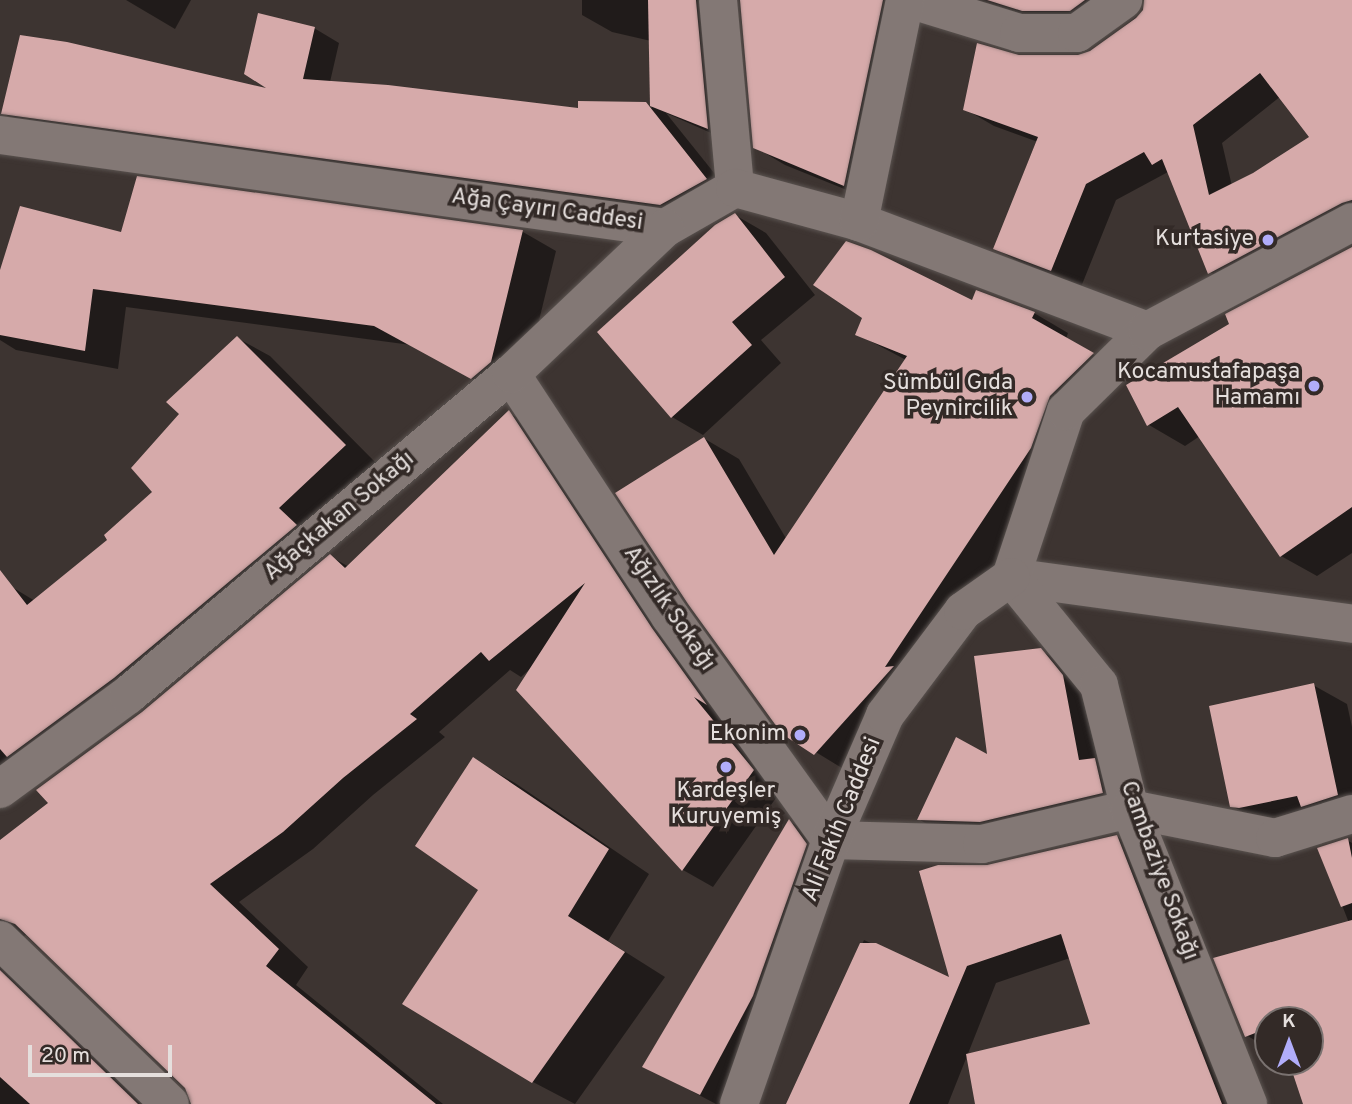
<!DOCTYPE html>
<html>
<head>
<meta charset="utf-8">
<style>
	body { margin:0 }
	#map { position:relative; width:1352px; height:1104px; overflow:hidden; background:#3d3431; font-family:Overpass,sans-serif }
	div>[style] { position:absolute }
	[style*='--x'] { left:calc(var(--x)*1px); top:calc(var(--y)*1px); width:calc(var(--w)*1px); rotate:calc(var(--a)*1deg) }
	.shadow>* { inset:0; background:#0007 }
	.building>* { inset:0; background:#d6aaaa }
	.roads { filter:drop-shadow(0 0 2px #5a5350) drop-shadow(0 0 2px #5a5350) }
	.street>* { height:38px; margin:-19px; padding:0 19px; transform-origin:19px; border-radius:19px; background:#837875 }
	.secondary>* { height:38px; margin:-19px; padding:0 19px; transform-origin:19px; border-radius:19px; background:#837875 }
	.dots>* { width:19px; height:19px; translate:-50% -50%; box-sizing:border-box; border:4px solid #332a27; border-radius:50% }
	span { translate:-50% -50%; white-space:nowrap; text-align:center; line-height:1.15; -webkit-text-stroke:7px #332a27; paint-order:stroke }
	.street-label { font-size:23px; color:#e5dfdd }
	.poi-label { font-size:23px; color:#e5dfdd }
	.right { translate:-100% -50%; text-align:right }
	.north { position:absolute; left:1254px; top:1006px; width:70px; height:70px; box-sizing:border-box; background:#332a27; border:2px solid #7a7270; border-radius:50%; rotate:0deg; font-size:19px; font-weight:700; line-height:28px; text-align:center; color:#e5dfdd }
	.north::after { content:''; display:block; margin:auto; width:24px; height:32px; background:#b1adfa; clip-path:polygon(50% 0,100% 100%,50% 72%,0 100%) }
	.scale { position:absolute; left:28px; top:1045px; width:144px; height:32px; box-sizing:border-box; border:4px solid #e5dfdd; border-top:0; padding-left:9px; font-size:21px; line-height:24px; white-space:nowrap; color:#e5dfdd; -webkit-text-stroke:5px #332a27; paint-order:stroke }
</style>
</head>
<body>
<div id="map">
	<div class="shadow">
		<i style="clip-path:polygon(126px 0,191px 0,175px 29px)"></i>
		<i style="clip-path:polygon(582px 0,734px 0,736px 144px,666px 113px,731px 194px,688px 218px,28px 127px,3px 113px,274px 92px,314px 28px,339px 43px,330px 82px,579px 110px,645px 104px,652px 108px,651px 41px,612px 32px,582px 15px)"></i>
		<i style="clip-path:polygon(742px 0,921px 0,874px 201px,785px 165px,755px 147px)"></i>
		<i style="clip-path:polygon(965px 0,1138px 0,1053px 27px)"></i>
		<i style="clip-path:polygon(evenodd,1146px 0,1352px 0,1352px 229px,1239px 289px,1210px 272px,1168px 172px,1116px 200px,1081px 287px,1024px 265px,995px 248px,1038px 142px,994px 126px,965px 109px,1019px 57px,1077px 57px,1090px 53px,1144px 11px,1146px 0,1281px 96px,1312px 137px,1232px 186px,1222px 143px,1281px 96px)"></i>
		<i style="clip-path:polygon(138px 178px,523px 232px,556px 251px,524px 382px,505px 397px,411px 345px,126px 307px,118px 369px,16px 350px,0 340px,0 276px,123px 235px)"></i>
		<i style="clip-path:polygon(735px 215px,766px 233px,815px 295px,761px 340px,781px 363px,703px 435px,672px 417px,599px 333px)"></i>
		<i style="clip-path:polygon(1352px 283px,1352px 553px,1317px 576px,1281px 556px,1200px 436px,1185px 446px,1149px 425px,1128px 386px)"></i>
		<i style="clip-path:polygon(973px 303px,1034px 313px,1068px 333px,1066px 339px,1127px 374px,1084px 416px,1065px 468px,850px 773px,783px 732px,705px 439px,739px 459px,787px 540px,906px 360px,857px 334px)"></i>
		<i style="clip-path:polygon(237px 338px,270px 356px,377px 464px,310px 527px,0 775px,0 596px,12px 587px,35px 601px,110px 540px,154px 492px,181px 414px)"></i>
		<i style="clip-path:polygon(509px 413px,539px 430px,783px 788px,713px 887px,683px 870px,518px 690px,532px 667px,521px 677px,510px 670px,439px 732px,445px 737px,373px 795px,313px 849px,239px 902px,308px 967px,296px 985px,443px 1104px,193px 1104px,187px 1087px,26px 935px,14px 942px,149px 1104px,0 1104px,0 842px,50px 803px,143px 713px,330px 556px,349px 567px)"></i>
		<i style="clip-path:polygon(1040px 650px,1064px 664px,1086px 690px,1126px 806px,942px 833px,920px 820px,989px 758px)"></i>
		<i style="clip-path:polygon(1313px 685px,1347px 704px,1352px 727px,1352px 820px,1266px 825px,1232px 806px)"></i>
		<i style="clip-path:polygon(473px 759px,515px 783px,649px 874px,608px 941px,665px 977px,575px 1104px,533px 1082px,480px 889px)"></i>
		<i style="clip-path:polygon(789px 821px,818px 838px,732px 1104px,716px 1104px,644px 1066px)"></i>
		<i style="clip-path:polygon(1116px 836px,1146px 854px,1245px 1104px,977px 1104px,1092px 1025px,1070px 958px,996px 983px,948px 1104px,788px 1104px,864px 940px,952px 980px,987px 867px)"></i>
		<i style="clip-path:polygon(1347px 840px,1352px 843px,1352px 1104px,1305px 1104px,1291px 1062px,1310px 1062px,1310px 1020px,1268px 1020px,1268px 1048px,1246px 1035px,1349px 923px,1320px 849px)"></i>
	</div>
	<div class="building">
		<i style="clip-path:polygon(648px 0,696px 0,708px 129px,650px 106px)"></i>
		<i style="clip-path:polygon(740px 0,883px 0,844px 186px,753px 148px)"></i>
		<i style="clip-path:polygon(987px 0,1085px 0,1070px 11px,1022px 11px)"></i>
		<i style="clip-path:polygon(evenodd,1144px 0,1352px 0,1352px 200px,1342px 203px,1208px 274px,1162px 159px,1152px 165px,1144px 152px,1086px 184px,1051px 271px,993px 249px,1038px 137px,963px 110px,977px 43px,1019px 55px,1078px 55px,1090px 51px,1136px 18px,1143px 10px,1144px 0,1260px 73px,1309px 137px,1253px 173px,1209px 195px,1193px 125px,1260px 73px)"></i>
		<i style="clip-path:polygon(258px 13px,315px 27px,303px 79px,388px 85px,578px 108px,578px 101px,646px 102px,707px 179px,660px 205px,1px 114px,20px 35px,67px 42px,266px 88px,244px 74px)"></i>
		<i style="clip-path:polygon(137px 176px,523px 230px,491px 362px,471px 379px,374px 326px,93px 289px,85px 351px,0 335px,0 270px,20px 206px,121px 232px)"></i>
		<i style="clip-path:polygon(735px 213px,785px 277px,732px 322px,752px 345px,671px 418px,597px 332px,715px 225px)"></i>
		<i style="clip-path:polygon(846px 241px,871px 250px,972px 300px,976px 290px,1035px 312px,1032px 318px,1094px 353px,1050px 396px,1031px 448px,885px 667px,894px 666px,814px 755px,782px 734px,688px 604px,615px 493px,704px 437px,774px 555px,907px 356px,855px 335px,862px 318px,813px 285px)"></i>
		<i style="clip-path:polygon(1352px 247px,1352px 507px,1280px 557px,1178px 407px,1147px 426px,1126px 385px,1229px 324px,1225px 314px)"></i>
		<i style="clip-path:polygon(237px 336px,346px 445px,279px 508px,297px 525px,114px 678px,7px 757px,0 749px,0 570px,27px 605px,107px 540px,104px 535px,152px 492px,131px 468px,179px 414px,166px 402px)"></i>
		<i style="clip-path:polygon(509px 410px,652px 628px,707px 705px,694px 697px,754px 770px,682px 871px,516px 690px,585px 583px,489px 661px,481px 652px,410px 714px,417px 719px,343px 778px,283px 832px,210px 884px,279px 949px,266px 966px,436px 1104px,191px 1104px,185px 1088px,15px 924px,0 919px,0 840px,48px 803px,36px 790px,142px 712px,330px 554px,345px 568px)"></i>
		<i style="clip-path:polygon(1041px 648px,1063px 675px,1079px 760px,1095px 758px,1103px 793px,980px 822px,917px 820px,956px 737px,987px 754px,974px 656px)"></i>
		<i style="clip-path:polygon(1314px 683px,1338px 795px,1301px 807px,1297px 796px,1239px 808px,1230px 807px,1209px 706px)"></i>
		<i style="clip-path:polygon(473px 757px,609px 849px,568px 916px,625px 952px,532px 1083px,402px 1004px,478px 890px,415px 846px)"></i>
		<i style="clip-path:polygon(789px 819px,807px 844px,753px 996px,700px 1095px,642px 1067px)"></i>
		<i style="clip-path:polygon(1117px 835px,1222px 1104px,975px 1104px,966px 1054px,1090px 1024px,1061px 934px,967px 966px,909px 1104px,786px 1104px,860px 943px,876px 943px,949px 977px,919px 871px,938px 865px,987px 865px)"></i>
		<i style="clip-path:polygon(1348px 838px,1352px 858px,1352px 903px,1341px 907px,1317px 848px)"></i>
		<i style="clip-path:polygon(1352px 920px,1352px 1104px,1303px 1104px,1289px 1062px,1310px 1062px,1310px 1020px,1268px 1020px,1268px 1028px,1245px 1037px,1213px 958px)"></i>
		<i style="clip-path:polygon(0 970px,138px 1104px,30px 1104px,0 1077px)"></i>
	</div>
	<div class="roads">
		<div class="street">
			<i style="--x:718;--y:0;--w:189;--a:84.8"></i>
			<i style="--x:912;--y:0;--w:112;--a:17.1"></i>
			<i style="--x:1019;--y:33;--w:58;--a:0"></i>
			<i style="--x:1077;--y:33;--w:57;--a:-35.7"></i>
			<i style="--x:0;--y:135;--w:671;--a:7.96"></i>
			<i style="--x:665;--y:228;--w:81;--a:-29.7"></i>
			<i style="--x:735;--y:188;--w:129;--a:15.3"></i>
			<i style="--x:859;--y:222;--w:308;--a:20.7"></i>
			<i style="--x:859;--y:222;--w:227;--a:-78.3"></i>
			<i style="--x:511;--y:374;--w:290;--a:56.7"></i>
			<i style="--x:670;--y:616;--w:276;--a:54.3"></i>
			<i style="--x:831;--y:840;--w:151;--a:1.5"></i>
			<i style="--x:982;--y:844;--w:152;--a:-13.3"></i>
			<i style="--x:1130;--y:809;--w:148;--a:11.3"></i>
			<i style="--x:1275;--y:838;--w:81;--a:-17.3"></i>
			<i style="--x:1011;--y:577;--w:344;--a:7.8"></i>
			<i style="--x:0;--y:789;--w:159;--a:-36.3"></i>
			<i style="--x:128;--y:695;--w:500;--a:-40"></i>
			<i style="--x:511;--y:374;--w:212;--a:-43.5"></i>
			<i style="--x:0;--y:940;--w:236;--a:44"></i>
		</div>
		<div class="secondary">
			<i style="--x:1011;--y:577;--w:139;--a:50.8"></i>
			<i style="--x:1099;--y:685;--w:128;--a:76"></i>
			<i style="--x:1130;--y:809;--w:318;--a:68.2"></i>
			<i style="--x:1011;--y:577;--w:175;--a:-71.7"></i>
			<i style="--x:1066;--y:411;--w:114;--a:-44.6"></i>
			<i style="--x:1147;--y:331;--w:232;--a:-28"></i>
			<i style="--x:739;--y:1104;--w:280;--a:-70.8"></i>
			<i style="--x:831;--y:840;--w:136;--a:-66.6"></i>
			<i style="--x:885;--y:715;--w:130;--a:-53.1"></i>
			<i style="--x:963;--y:611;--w:59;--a:-35.3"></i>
		</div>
	</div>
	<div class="dots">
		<i style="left:1268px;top:240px;background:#b1adfa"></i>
		<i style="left:1314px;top:386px;background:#b1adfa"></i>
		<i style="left:1027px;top:397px;background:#b1adfa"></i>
		<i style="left:800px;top:735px;background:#b1adfa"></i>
		<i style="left:726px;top:767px;background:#b1adfa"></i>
	</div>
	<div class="street-label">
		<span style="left:547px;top:211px;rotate:8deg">Ağa Çayırı Caddesi</span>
		<span style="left:340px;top:517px;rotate:-40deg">Ağaçkakan Sokağı</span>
		<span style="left:668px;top:609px;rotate:56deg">Ağızlık Sokağı</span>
		<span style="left:843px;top:820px;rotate:-68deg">Ali Fakih Caddesi</span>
		<span style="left:1158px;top:871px;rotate:70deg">Cambaziye Sokağı</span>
	</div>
	<div class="poi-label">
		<span class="right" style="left:1254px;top:240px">Kurtasiye</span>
		<span class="right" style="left:1300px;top:386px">Kocamustafapaşa<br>Hamamı</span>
		<span class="right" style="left:1013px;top:397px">Sümbül Gıda<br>Peynircilik</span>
		<span class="right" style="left:786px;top:735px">Ekonim</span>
		<span style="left:726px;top:805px">Kardeşler<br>Kuruyemiş</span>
	</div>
	<div class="north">K</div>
	<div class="scale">20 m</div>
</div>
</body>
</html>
